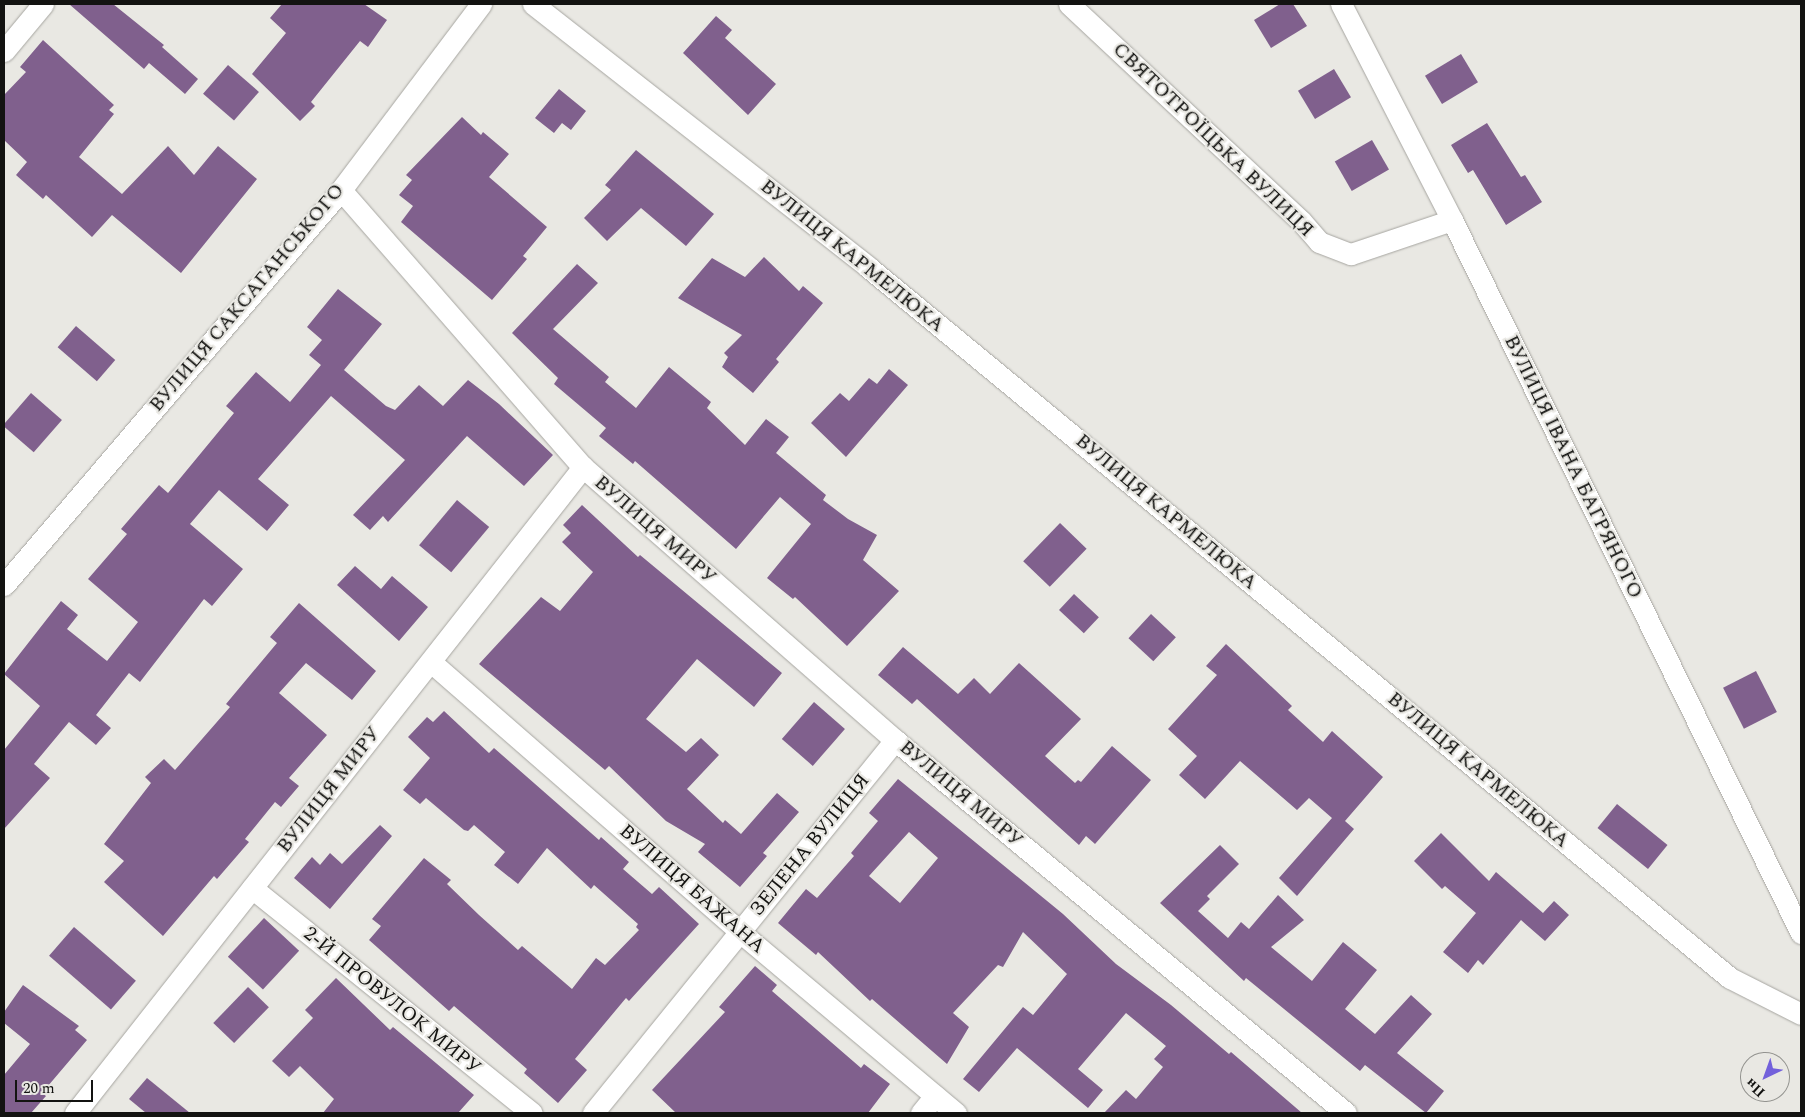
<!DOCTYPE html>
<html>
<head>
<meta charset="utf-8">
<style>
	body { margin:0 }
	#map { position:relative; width:1805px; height:1117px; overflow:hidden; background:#e9e8e3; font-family:Spectral,serif }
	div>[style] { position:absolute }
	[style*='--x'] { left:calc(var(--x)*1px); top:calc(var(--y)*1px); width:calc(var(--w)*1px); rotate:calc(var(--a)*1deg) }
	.building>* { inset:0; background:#80608d; transform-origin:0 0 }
	.roads { filter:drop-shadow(0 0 1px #a6a5a0) drop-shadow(0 0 1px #a6a5a0) }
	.street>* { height:21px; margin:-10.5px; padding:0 10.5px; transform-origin:10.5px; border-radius:10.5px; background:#fff }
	span { translate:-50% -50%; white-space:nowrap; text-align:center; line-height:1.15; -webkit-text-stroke:4.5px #e9e8e3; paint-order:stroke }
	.street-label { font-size:20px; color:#131311 }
	.frame { position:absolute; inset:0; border:5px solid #131311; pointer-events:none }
	.north { position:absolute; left:1740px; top:1052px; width:50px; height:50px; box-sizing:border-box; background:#e9e8e3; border:1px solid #93938f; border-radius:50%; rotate:222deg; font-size:14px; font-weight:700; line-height:20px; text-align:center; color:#131311 }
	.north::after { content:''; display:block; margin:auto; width:18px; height:22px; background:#7361db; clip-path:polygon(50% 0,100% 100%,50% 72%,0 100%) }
	.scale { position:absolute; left:15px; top:1080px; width:78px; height:22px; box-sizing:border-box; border:2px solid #131311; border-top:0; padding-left:6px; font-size:15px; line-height:18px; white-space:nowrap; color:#131311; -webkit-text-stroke:4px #e9e8e3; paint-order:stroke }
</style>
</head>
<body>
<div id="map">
	<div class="building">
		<i style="clip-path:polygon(69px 4px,113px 4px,164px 45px,162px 47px,198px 79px,185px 94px,149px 63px,144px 69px)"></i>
		<i style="clip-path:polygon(282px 4px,364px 4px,387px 20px,368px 47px,360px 41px,311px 102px,315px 106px,300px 121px,252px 74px,286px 33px,270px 18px)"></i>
		<i style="clip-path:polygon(1280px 4px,1293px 4px,1307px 26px,1271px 48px,1254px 20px)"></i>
		<i style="clip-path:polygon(716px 16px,732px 30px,725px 38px,776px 84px,748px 115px,683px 53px)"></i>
		<i style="clip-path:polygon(43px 40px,114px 105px,109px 110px,114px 114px,79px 157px,122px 194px,168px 146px,194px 175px,218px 146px,257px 179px,181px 273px,112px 215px,92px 237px,46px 195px,43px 199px,16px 175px,27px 162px,4px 140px,4px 95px,26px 72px,20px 67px)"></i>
		<i style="left:1461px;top:54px;width:33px;height:42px;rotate:59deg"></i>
		<i style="left:228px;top:65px;width:41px;height:38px;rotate:41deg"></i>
		<i style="left:1334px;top:69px;width:33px;height:42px;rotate:59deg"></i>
		<i style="clip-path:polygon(559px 89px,586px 111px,571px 130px,562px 123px,554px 133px,535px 118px)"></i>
		<i style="clip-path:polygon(462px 117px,481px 135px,483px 132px,509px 154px,489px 177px,547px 227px,523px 256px,527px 259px,492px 300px,401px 222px,413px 206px,399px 195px,412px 180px,406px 175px)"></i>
		<i style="clip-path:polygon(1487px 123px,1521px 177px,1525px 175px,1542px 202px,1506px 225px,1473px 170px,1468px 173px,1451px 145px)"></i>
		<i style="left:1372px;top:140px;width:34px;height:43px;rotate:60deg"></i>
		<i style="clip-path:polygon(636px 150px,714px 214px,686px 246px,641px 208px,607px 241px,584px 218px,611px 190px,605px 185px)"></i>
		<i style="clip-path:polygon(764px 257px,799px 291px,803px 286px,823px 303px,776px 359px,779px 362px,753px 393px,722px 367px,728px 357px,724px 353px,742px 335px,678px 298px,712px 258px,745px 277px)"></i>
		<i style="clip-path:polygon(577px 264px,598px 283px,553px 329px,609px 377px,605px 382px,636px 408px,669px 367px,711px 402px,707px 408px,745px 445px,766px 419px,789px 437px,776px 453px,826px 495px,823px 500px,848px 519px,877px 535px,863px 560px,899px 591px,847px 646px,795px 597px,793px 599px,767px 578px,811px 524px,780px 497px,736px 549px,635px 461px,633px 464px,599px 436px,606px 428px,554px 384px,558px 378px,512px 333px)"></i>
		<i style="clip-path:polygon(338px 289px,382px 324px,344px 370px,386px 406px,395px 410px,419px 385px,443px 406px,468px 380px,499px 404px,553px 455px,524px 486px,467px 436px,388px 522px,383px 516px,370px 530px,353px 515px,405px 460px,331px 396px,258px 479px,289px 505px,267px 531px,219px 490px,190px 524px,243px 569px,212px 606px,204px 599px,140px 682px,129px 673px,96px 715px,111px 728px,96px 745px,69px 722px,34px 764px,50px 778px,4px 829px,4px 750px,40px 706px,4px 674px,61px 601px,78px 615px,67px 629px,107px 661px,138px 622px,88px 579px,127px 534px,121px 529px,159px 485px,168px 493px,234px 413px,226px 406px,256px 372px,290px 402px,321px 365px,309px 355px,322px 340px,307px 327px)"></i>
		<i style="left:76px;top:326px;width:52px;height:28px;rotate:41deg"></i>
		<i style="clip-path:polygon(889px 369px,908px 385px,846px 457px,811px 423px,840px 393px,849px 401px,869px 378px,877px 384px)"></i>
		<i style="left:31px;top:393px;width:41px;height:43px;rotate:41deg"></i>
		<i style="left:457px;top:500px;width:42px;height:59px;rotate:40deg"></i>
		<i style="clip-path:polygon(582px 505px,638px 557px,640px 555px,782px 673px,754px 707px,697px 659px,646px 719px,686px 752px,701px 738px,719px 755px,687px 789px,723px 823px,725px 820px,741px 834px,777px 793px,799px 812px,763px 853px,767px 856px,740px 887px,698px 852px,705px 844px,666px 821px,609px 766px,605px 770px,479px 664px,541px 597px,560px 611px,593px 572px,562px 542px,571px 533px,563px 525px)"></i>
		<i style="left:1060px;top:523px;width:37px;height:53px;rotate:44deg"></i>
		<i style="clip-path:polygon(355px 566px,381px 589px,392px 576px,428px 607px,399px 641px,337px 585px)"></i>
		<i style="left:1074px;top:594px;width:34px;height:22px;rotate:43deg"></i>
		<i style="clip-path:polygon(299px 603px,376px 671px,352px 700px,306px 663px,279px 693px,327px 735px,289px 778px,299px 786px,281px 807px,275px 802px,245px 839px,249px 842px,217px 879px,214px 876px,163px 936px,104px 882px,124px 861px,104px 844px,151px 783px,145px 777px,164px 759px,175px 770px,230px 707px,226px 704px,277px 643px,270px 637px)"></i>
		<i style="left:1151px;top:614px;width:34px;height:33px;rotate:43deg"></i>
		<i style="clip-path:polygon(1226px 644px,1292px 706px,1288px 710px,1323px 742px,1332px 731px,1383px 777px,1345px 821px,1354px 829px,1297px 896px,1279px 878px,1332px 818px,1309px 798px,1297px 810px,1240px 761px,1205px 799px,1179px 775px,1197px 756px,1168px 729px,1217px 675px,1206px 666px)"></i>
		<i style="clip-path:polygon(903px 647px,958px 694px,974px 678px,990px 694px,1019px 663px,1081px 719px,1045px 756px,1075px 783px,1078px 780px,1081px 782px,1112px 746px,1151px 780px,1095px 844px,1086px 836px,1079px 845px,917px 699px,912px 704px,878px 675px)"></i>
		<i style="left:1756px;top:671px;width:46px;height:37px;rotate:63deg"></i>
		<i style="left:814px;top:702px;width:41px;height:49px;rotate:41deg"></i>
		<i style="clip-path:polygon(444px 711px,489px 753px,494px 748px,599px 840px,601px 837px,629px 862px,623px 869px,652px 894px,659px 887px,699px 924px,629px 1001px,626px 998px,575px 1059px,587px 1070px,558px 1103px,524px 1073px,527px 1069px,454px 1006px,449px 1011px,369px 940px,381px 926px,372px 919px,424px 858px,451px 880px,447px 884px,479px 915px,518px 950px,522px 946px,572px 989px,596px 958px,605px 965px,639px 930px,636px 927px,638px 924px,594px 885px,591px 889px,547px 848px,518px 884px,494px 865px,505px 852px,474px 825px,468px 831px,464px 830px,426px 798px,420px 804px,403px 790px,430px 758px,408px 737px,427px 717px,433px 722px)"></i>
		<i style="clip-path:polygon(evenodd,898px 779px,1063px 914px,1116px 964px,1171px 1005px,1229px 1054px,1231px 1052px,1302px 1113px,1104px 1113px,1126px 1090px,1136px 1099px,1163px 1067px,1154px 1059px,1166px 1046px,1126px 1013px,1078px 1069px,1103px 1090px,1088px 1108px,1017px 1048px,979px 1092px,963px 1079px,1023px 1007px,1033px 1015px,1067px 974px,1023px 932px,1003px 967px,998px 965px,953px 1013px,969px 1027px,947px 1064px,872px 999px,870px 1001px,818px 952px,816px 955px,778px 923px,806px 889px,817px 898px,854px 856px,851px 853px,878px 821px,869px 813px,898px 779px,909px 832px,938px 858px,900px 903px,869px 876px,909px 832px)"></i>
		<i style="left:1617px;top:804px;width:65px;height:31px;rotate:39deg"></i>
		<i style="clip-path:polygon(380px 825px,392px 836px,330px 909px,294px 878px,312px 857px,320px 865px,330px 853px,342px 864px)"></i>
		<i style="clip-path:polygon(1441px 833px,1489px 881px,1496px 872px,1543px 913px,1554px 901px,1569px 915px,1545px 941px,1521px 920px,1483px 965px,1478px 960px,1468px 973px,1443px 952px,1476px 913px,1445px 886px,1442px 889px,1414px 861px)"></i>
		<i style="clip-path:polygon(1220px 845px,1239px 864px,1207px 896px,1210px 899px,1198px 911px,1228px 938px,1241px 922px,1249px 929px,1278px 895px,1304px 920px,1271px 947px,1312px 981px,1343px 942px,1377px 970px,1345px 1009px,1375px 1034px,1411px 995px,1432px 1014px,1397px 1053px,1444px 1091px,1426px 1113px,1365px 1065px,1360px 1071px,1246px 978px,1244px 981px,1160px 903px)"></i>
		<i style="left:264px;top:918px;width:48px;height:53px;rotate:43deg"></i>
		<i style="left:74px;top:927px;width:82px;height:38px;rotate:41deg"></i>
		<i style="clip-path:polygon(755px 966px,777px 985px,772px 991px,861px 1068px,864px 1064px,890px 1084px,868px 1113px,676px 1113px,652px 1090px,725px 1012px,719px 1007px)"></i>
		<i style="clip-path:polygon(336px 978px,390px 1030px,393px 1027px,474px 1095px,458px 1113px,323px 1113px,334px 1099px,300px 1066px,289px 1077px,272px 1061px,313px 1018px,305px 1010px)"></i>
		<i style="clip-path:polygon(23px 985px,79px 1026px,75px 1030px,87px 1040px,42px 1093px,46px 1096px,31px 1113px,4px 1113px,4px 1075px,30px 1044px,4px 1023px,4px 1012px)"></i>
		<i style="left:248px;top:987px;width:29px;height:50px;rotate:44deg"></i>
		<i style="clip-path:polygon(147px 1078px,190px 1113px,146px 1113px,129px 1099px)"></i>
	</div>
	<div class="roads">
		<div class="street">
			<i style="--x:533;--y:4;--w:426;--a:38.1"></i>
			<i style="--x:868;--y:267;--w:1117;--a:39.52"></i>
			<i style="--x:1730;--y:978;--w:80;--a:26.9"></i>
			<i style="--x:1069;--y:4;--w:318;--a:43.1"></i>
			<i style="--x:1301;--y:221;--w:28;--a:49"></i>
			<i style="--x:1319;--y:242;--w:34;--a:21"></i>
			<i style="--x:1351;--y:254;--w:107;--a:-18.6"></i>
			<i style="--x:1341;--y:4;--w:243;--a:62.8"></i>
			<i style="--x:1452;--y:220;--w:794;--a:63.92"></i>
			<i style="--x:4;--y:51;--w:61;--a:-50.3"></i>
			<i style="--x:341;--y:190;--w:368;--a:48.9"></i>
			<i style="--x:583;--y:467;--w:415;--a:41.2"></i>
			<i style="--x:895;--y:740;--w:585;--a:39.59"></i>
			<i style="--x:4;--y:585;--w:519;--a:-49.53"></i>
			<i style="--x:341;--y:190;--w:233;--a:-53"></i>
			<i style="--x:431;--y:662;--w:410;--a:41.1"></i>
			<i style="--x:740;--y:932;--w:282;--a:40"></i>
			<i style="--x:252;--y:888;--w:359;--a:38.8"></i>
			<i style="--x:75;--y:1113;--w:822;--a:-51.82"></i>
			<i style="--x:593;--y:1113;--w:480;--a:-51"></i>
			<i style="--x:921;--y:1113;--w:22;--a:-51"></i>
		</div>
	</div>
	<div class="street-label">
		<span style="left:1213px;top:140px;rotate:44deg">СВЯТОТРОЇЦЬКА ВУЛИЦЯ</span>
		<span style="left:852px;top:256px;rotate:39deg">ВУЛИЦЯ КАРМЕЛЮКА</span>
		<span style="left:247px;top:298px;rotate:-50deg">ВУЛИЦЯ САКСАГАНСЬКОГО</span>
		<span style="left:1573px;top:467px;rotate:64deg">ВУЛИЦЯ ІВАНА БАГРЯНОГО</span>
		<span style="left:1166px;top:512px;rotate:40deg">ВУЛИЦЯ КАРМЕЛЮКА</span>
		<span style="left:655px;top:530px;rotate:41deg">ВУЛИЦЯ МИРУ</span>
		<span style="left:1478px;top:770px;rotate:40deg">ВУЛИЦЯ КАРМЕЛЮКА</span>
		<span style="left:329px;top:790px;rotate:-52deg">ВУЛИЦЯ МИРУ</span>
		<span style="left:961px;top:794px;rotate:40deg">ВУЛИЦЯ МИРУ</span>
		<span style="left:810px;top:845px;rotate:-51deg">ЗЕЛЕНА ВУЛИЦЯ</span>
		<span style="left:692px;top:889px;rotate:41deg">ВУЛИЦЯ БАЖАНА</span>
		<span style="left:392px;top:1001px;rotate:39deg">2-Й ПРОВУЛОК МИРУ</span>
	</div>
	<div class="frame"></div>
	<div class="north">Пн</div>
	<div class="scale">20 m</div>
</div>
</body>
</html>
